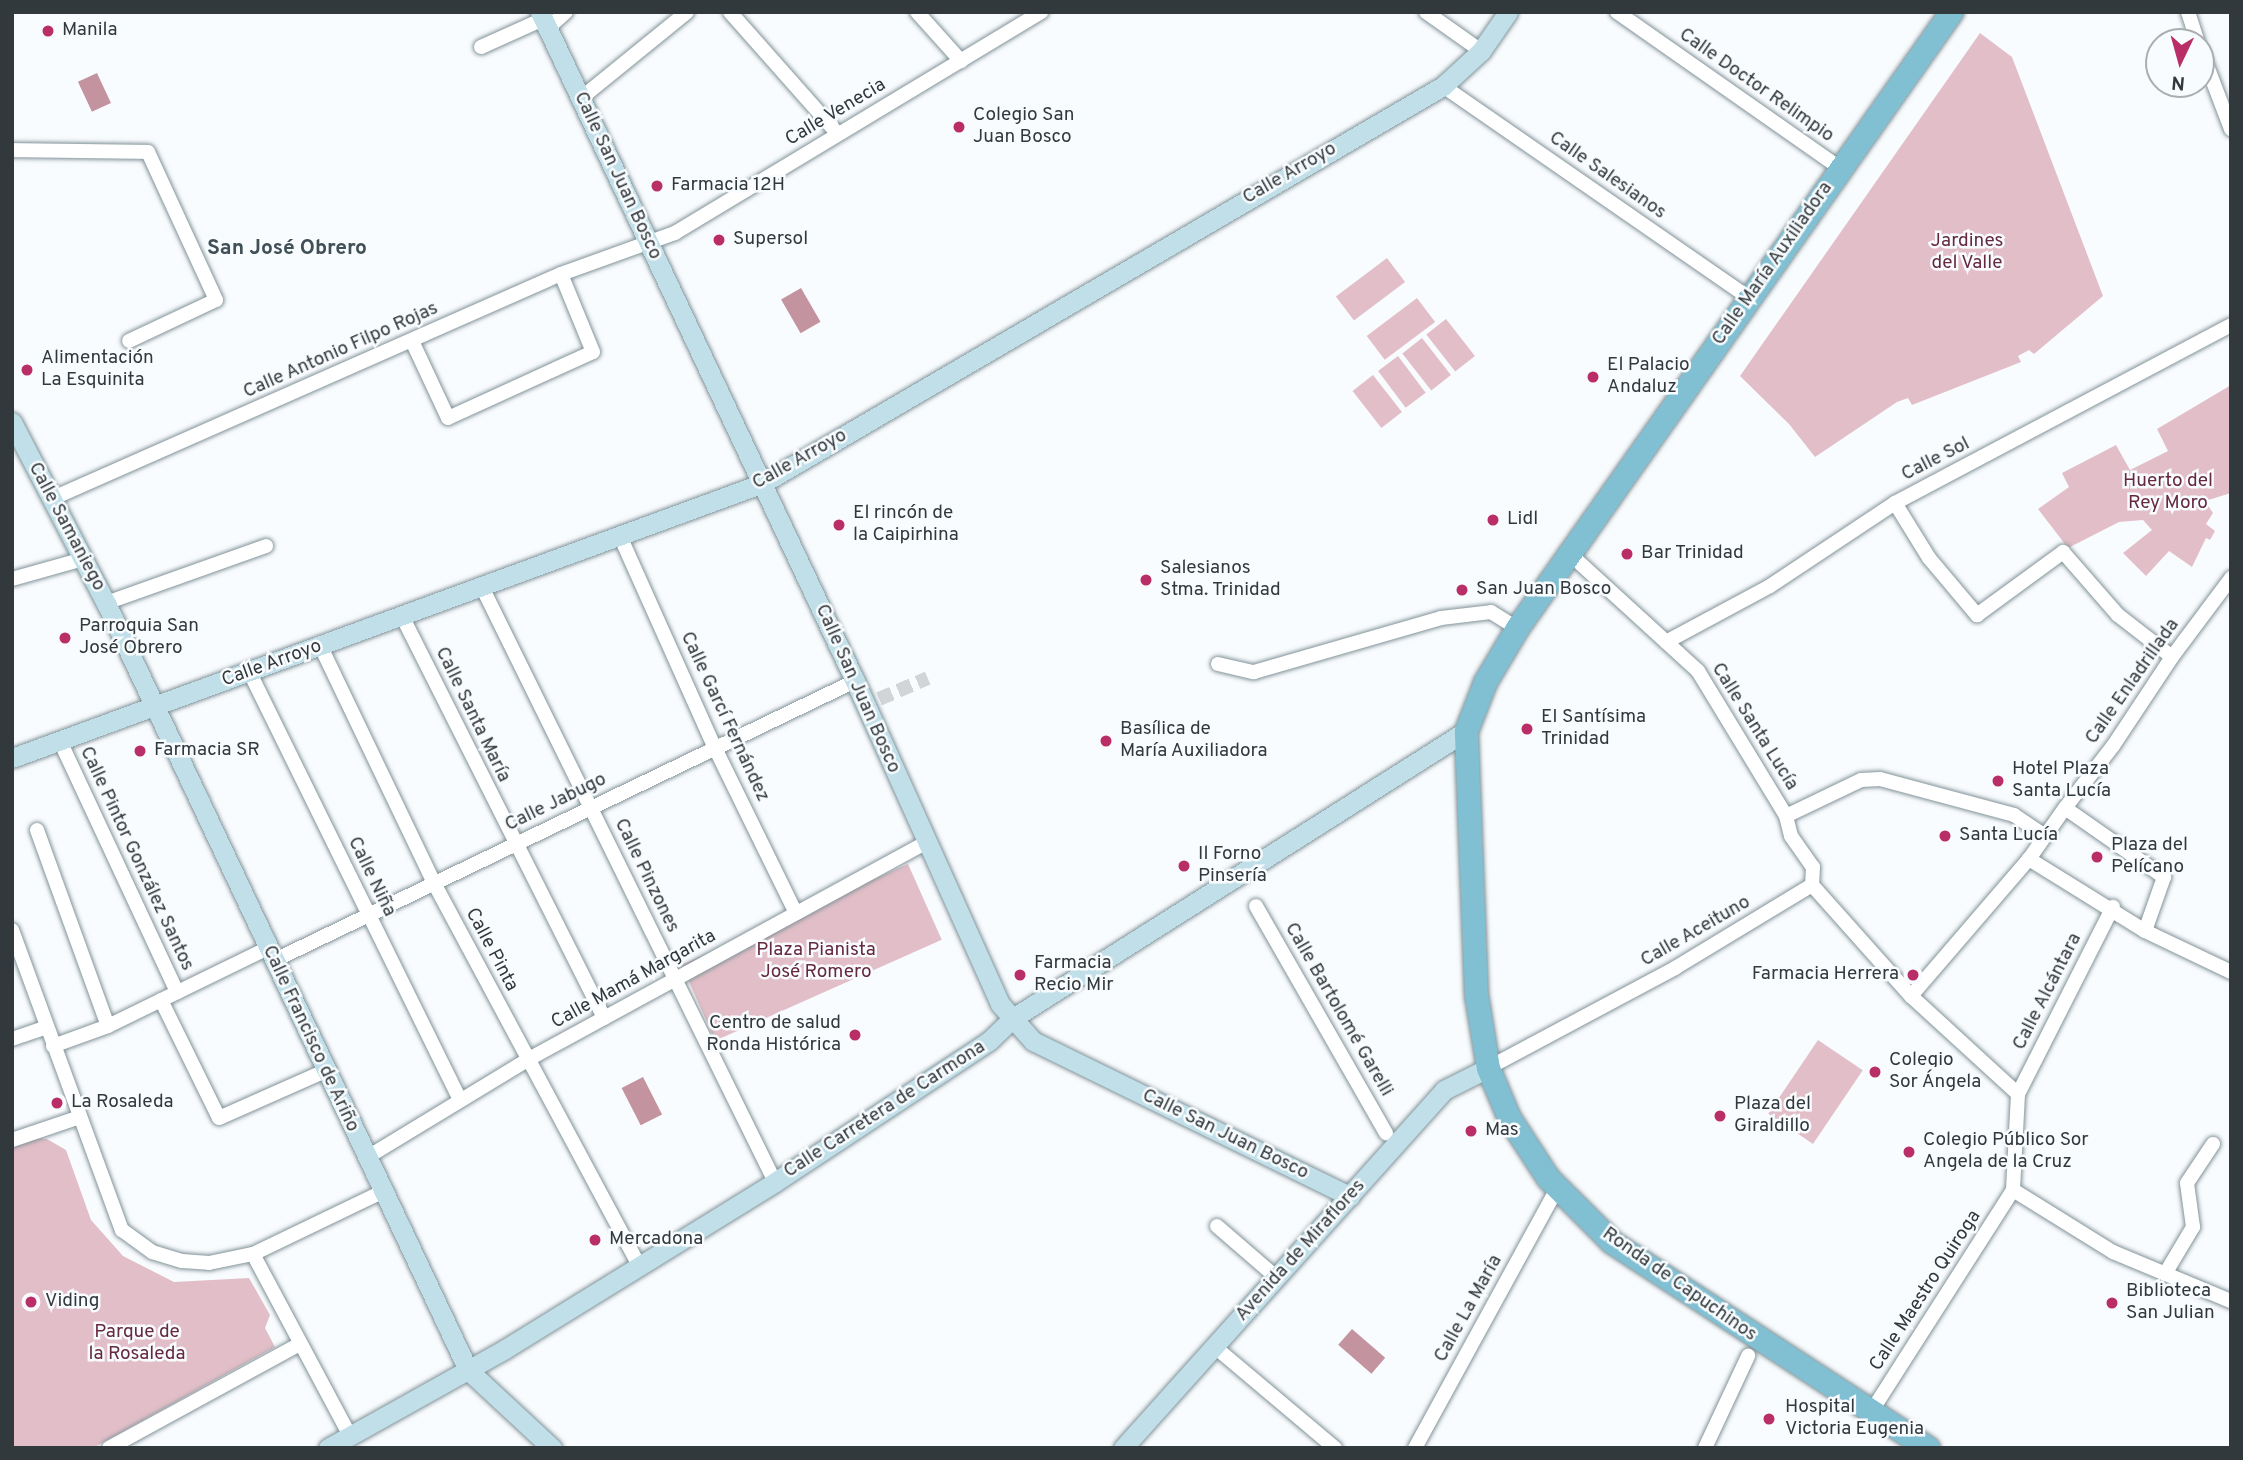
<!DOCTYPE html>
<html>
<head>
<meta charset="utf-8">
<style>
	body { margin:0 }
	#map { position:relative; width:2243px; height:1460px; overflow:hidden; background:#f9fcfe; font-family:Overpass,sans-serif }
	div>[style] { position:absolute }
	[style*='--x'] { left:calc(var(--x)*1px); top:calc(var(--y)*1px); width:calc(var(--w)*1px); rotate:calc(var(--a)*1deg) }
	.green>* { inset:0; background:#e2bfc8; transform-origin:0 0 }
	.water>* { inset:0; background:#c393a0; transform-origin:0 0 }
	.street-tunnel>* { height:14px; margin-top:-7px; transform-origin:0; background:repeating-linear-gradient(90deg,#d1d5d7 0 14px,transparent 0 21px) }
	.roads { filter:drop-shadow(0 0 2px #829399) drop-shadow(0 0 2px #829399) }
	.street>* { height:14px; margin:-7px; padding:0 7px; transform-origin:7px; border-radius:7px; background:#fff }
	.secondary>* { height:19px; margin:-9.5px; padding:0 9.5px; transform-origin:9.5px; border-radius:9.5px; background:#c0dfe8 }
	.primary>* { height:23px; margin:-11.5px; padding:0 11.5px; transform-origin:11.5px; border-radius:11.5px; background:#81bfd2 }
	.dots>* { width:19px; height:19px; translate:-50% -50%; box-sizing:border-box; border:4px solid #f9fcfe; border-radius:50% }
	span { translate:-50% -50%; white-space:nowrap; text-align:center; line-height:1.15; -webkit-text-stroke:5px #f9fcfe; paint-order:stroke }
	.poi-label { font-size:19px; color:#32393c }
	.left { translate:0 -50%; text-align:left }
	.right { translate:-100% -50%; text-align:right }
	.street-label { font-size:19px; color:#32393c }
	.park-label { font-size:19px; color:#65293e }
	.neighbourhood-label { font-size:21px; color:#405056; font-weight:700 }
	.frame { position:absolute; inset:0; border:14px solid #32393c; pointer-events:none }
	.north { position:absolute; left:2145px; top:28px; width:70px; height:70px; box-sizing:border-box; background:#f9fcfe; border:2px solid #a9aeb0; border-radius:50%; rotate:185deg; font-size:19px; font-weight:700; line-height:28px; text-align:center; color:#32393c }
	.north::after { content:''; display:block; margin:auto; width:24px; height:32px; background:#b92e67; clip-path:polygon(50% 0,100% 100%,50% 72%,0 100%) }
</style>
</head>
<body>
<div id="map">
	<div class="green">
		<i style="clip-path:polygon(1980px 33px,2012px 57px,2103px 296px,2034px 354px,2029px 350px,2018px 356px,2021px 362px,1912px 405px,1908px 398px,1897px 402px,1815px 457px,1789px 424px,1740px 376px)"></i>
		<i style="left:1387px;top:258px;width:30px;height:64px;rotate:53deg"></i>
		<i style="left:1417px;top:298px;width:30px;height:63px;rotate:53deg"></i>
		<i style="left:1446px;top:319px;width:47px;height:25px;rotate:52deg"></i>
		<i style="left:1422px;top:338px;width:47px;height:25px;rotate:52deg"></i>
		<i style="left:1398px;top:356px;width:46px;height:25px;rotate:53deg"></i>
		<i style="left:1373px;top:375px;width:47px;height:26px;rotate:52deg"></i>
		<i style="clip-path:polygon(2231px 385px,2231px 493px,2205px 501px,2213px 513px,2206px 524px,2215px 531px,2210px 540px,2206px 538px,2192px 567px,2169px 551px,2146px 576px,2123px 553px,2152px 530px,2143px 520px,2119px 522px,2068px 548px,2038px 509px,2069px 487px,2062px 473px,2116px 445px,2130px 470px,2168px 451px,2157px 429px)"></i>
		<i style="left:908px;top:864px;width:83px;height:248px;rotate:66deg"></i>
		<i style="left:1818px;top:1040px;width:54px;height:89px;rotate:34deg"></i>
		<i style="clip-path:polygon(33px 1138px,47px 1139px,66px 1150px,91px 1220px,123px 1256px,174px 1282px,249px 1278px,270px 1315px,265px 1328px,275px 1347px,93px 1448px,12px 1448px,12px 1145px)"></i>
	</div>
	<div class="water">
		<i style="left:97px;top:73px;width:33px;height:21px;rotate:65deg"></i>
		<i style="left:801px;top:288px;width:39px;height:23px;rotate:60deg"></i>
		<i style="left:643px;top:1077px;width:42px;height:24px;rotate:63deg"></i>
		<i style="left:1352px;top:1329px;width:44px;height:21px;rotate:41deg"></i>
	</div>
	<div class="street-tunnel">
		<i style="--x:879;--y:699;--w:53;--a:-23.2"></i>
	</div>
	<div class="roads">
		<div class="street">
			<i style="--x:730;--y:12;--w:162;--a:48.5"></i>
			<i style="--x:917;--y:12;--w:66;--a:48.1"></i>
			<i style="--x:1426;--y:12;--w:67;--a:35.3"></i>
			<i style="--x:1617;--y:12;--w:272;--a:35"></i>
			<i style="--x:2188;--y:12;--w:32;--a:72"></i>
			<i style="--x:548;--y:28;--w:24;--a:-42"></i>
			<i style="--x:481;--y:47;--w:68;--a:-24.3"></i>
			<i style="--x:2201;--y:50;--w:85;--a:69.2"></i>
			<i style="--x:1443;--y:86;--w:372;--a:34.7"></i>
			<i style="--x:580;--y:99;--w:138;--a:-39.1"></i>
			<i style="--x:12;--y:150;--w:136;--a:0.8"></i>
			<i style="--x:148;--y:152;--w:163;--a:65.3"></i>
			<i style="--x:216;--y:300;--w:96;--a:154.8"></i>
			<i style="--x:412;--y:341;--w:85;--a:64.9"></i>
			<i style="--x:448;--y:418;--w:159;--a:-24.5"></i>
			<i style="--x:593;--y:352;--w:84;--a:-112.3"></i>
			<i style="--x:51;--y:499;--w:557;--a:-23.81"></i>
			<i style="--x:561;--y:274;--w:121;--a:-19.8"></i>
			<i style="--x:675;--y:233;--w:428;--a:-31.1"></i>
			<i style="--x:1895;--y:503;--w:65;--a:58.3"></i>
			<i style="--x:1929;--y:558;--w:75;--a:49.9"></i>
			<i style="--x:1977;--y:615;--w:107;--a:-36.2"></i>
			<i style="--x:2063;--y:552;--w:84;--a:48.9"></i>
			<i style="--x:2118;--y:615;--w:68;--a:37.9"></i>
			<i style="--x:620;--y:536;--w:232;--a:65.9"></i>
			<i style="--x:715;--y:748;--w:184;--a:63.9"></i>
			<i style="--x:1571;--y:555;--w:172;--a:42.4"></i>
			<i style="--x:1698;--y:671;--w:170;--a:58.7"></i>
			<i style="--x:1786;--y:816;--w:83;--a:-25.6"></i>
			<i style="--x:1861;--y:780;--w:19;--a:-3"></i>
			<i style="--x:1880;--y:779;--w:139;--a:15"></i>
			<i style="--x:2014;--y:815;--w:37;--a:34"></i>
			<i style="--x:12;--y:579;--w:74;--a:-15.7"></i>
			<i style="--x:482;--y:587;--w:663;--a:63.78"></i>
			<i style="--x:106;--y:603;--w:170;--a:-19.6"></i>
			<i style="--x:402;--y:616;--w:450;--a:63.3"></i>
			<i style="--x:1666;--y:642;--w:118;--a:-28.3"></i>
			<i style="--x:1770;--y:586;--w:150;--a:-33.6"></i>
			<i style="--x:1895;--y:503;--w:380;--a:-27.9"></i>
			<i style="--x:320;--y:645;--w:264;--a:64.4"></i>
			<i style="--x:434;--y:883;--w:436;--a:61.8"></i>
			<i style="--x:1218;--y:664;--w:37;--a:13"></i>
			<i style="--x:1254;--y:672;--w:195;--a:-16.1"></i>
			<i style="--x:1441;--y:618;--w:50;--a:-6.8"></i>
			<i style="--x:1491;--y:612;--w:31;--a:32"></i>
			<i style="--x:249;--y:671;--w:478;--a:63.8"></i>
			<i style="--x:60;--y:741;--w:277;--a:65"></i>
			<i style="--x:2065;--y:808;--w:121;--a:34.9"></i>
			<i style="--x:2164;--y:877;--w:57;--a:109.4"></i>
			<i style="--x:2145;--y:931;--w:137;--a:-148.2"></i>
			<i style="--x:2029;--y:859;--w:62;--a:-54.8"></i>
			<i style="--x:2065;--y:808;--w:78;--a:-52.3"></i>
			<i style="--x:2113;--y:746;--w:107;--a:-56.5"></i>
			<i style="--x:2172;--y:657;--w:99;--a:-53.2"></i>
			<i style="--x:1786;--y:816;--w:21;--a:76"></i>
			<i style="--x:1791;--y:836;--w:38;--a:55"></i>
			<i style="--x:1813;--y:867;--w:18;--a:93"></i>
			<i style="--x:1812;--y:885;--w:149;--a:48.3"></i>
			<i style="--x:1911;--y:996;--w:145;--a:42.5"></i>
			<i style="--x:2018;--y:1094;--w:96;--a:93"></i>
			<i style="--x:2013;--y:1190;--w:264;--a:122.6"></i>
			<i style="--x:37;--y:830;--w:208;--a:70.1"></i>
			<i style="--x:108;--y:1026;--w:178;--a:-26"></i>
			<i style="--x:1256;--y:906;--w:262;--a:60.2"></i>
			<i style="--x:12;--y:930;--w:320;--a:69.9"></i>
			<i style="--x:122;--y:1230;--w:37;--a:36"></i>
			<i style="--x:152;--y:1252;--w:31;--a:17"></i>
			<i style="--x:182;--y:1261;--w:27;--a:4"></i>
			<i style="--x:209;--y:1263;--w:45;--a:-11.6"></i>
			<i style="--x:253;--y:1254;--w:143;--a:-25.7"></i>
			<i style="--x:2145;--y:931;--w:95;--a:25.5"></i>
			<i style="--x:273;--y:961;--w:646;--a:-25.69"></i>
			<i style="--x:1911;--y:996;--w:181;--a:-49.3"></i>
			<i style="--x:161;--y:1000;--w:131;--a:63.8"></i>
			<i style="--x:219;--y:1118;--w:116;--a:-23.9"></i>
			<i style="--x:12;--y:1039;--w:36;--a:-19"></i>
			<i style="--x:53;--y:1046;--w:59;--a:-20"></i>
			<i style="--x:1488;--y:1068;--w:212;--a:-28.1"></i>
			<i style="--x:1675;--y:968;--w:160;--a:-31.2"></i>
			<i style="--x:2018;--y:1094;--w:210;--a:-63.1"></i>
			<i style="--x:12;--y:1140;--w:72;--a:-18.7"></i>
			<i style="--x:366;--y:1158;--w:188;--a:-31.3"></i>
			<i style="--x:527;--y:1060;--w:453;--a:-28.6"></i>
			<i style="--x:2013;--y:1190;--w:118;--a:31.8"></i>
			<i style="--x:2113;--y:1252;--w:128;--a:22.6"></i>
			<i style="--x:1217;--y:1226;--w:79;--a:40.9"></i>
			<i style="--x:253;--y:1254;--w:206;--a:61.9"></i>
			<i style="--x:2165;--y:1274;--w:55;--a:-59.2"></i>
			<i style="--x:2193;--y:1227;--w:44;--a:-97.8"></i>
			<i style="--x:2187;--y:1183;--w:47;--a:-56.3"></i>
			<i style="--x:1215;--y:1347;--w:157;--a:40.1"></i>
			<i style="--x:109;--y:1448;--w:215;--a:-28.6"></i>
			<i style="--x:1415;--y:1448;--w:295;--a:-61.3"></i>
			<i style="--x:1705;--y:1448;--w:102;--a:-64.9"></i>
		</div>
		<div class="secondary">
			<i style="--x:540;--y:12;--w:739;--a:64.79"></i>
			<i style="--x:855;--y:681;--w:354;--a:65.8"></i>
			<i style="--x:1000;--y:1004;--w:50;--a:48.3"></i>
			<i style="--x:1033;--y:1041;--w:353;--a:26.1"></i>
			<i style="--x:12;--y:422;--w:204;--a:62.6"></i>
			<i style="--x:106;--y:603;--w:848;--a:64.73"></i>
			<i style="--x:468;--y:1370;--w:115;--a:42.9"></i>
			<i style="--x:12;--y:758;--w:800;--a:-20.11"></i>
			<i style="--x:763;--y:483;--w:787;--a:-30.28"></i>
			<i style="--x:1443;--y:86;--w:52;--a:-42.6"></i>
			<i style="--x:1481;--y:51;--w:47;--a:-55.3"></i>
			<i style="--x:328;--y:1448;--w:203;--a:-29.2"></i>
			<i style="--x:505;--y:1349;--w:317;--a:-31.7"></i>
			<i style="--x:775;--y:1182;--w:256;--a:-33.4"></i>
			<i style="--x:989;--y:1041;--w:33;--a:-44"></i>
			<i style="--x:1013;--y:1018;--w:536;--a:-32.36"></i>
			<i style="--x:1123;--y:1448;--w:481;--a:-48.1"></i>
			<i style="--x:1444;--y:1090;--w:49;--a:-26.6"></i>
		</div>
		<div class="primary">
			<i style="--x:1928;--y:1448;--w:379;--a:-146.9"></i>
			<i style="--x:1611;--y:1241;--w:89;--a:-135"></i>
			<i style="--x:1548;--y:1178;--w:72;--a:-123"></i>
			<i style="--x:1509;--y:1118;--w:54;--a:-112.8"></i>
			<i style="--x:1488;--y:1068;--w:74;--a:-99.3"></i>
			<i style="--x:1476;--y:995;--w:264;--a:-92.2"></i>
			<i style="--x:1466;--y:731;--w:53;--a:-68.8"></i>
			<i style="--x:1485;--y:682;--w:63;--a:-59.3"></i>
			<i style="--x:1517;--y:628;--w:754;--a:-54.83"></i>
		</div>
	</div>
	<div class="dots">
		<i style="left:48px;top:31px;background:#b92e67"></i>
		<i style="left:959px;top:127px;background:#b92e67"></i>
		<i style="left:657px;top:186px;background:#b92e67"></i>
		<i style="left:719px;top:240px;background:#b92e67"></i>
		<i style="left:27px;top:370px;background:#b92e67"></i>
		<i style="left:1593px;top:377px;background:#b92e67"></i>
		<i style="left:1493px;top:520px;background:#b92e67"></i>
		<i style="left:839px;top:525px;background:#b92e67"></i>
		<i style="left:1627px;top:554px;background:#b92e67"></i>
		<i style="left:1146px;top:580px;background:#b92e67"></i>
		<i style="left:1462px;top:590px;background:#b92e67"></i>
		<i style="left:65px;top:638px;background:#b92e67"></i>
		<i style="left:1527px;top:729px;background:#b92e67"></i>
		<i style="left:1106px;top:741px;background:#b92e67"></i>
		<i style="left:140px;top:751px;background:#b92e67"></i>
		<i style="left:1998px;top:781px;background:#b92e67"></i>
		<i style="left:1945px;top:836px;background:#b92e67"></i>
		<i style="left:2097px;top:857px;background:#b92e67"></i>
		<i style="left:1184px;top:866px;background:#b92e67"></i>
		<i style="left:1020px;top:975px;background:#b92e67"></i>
		<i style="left:1913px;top:975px;background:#b92e67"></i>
		<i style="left:855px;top:1035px;background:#b92e67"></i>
		<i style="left:1875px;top:1072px;background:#b92e67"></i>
		<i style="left:57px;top:1103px;background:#b92e67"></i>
		<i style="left:1720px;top:1116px;background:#b92e67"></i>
		<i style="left:1471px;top:1131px;background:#b92e67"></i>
		<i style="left:1909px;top:1152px;background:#b92e67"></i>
		<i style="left:595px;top:1240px;background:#b92e67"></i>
		<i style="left:31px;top:1302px;background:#b92e67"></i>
		<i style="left:2112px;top:1303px;background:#b92e67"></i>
		<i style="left:1769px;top:1419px;background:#b92e67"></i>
	</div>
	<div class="poi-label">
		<span class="left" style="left:62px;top:31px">Manila</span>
		<span class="left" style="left:973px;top:127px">Colegio San<br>Juan Bosco</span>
		<span class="left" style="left:671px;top:186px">Farmacia 12H</span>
		<span class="left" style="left:733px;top:240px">Supersol</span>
		<span class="left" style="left:41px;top:370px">Alimentación<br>La Esquinita</span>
		<span class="left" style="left:1607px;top:377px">El Palacio<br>Andaluz</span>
		<span class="left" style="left:853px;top:525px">El rincón de<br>la Caipirhina</span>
		<span class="left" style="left:1507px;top:520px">Lidl</span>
		<span class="left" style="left:1641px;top:554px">Bar Trinidad</span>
		<span class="left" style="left:1160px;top:580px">Salesianos<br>Stma. Trinidad</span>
		<span class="left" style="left:1476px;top:590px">San Juan Bosco</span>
		<span class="left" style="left:79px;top:638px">Parroquia San<br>José Obrero</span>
		<span class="left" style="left:1541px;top:729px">EI Santísima<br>Trinidad</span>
		<span class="left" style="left:1120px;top:741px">Basílica de<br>María Auxiliadora</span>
		<span class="left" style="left:154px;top:751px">Farmacia SR</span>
		<span class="left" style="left:2012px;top:781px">Hotel Plaza<br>Santa Lucía</span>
		<span class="left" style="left:1959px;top:836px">Santa Lucía</span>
		<span class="left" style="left:2111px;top:857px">Plaza del<br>Pelícano</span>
		<span class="left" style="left:1198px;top:866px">Il Forno<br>Pinsería</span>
		<span class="left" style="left:1034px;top:975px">Farmacia<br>Recio Mir</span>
		<span class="right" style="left:1899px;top:975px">Farmacia Herrera</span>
		<span class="right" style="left:841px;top:1035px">Centro de salud<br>Ronda Histórica</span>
		<span class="left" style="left:1889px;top:1072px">Colegio<br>Sor Ángela</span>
		<span class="left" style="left:71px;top:1103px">La Rosaleda</span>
		<span class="left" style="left:1734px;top:1116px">Plaza del<br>Giraldillo</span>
		<span class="left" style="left:1485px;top:1131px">Mas</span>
		<span class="left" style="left:1923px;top:1152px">Colegio Público Sor<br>Angela de la Cruz</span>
		<span class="left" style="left:609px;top:1240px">Mercadona</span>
		<span class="left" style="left:2126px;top:1303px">Biblioteca<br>San Julian</span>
		<span class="left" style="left:45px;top:1302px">Viding</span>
		<span class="left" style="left:1785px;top:1419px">Hospital<br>Victoria Eugenia</span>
	</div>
	<div class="street-label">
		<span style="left:1756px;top:86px;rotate:35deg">Calle Doctor Relimpio</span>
		<span style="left:836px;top:113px;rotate:-31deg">Calle Venecia</span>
		<span style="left:1290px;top:174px;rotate:-30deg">Calle Arroyo</span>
		<span style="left:617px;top:176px;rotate:65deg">Calle San Juan Bosco</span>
		<span style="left:1607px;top:176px;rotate:35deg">Calle Salesianos</span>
		<span style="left:1773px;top:264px;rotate:-55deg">Calle María Auxiliadora</span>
		<span style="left:341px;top:351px;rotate:-24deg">Calle Antonio Filpo Rojas</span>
		<span style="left:800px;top:460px;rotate:-29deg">Calle Arroyo</span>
		<span style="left:1936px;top:460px;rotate:-27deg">Calle Sol</span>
		<span style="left:66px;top:527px;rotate:62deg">Calle Samaniego</span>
		<span style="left:272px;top:664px;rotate:-20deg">Calle Arroyo</span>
		<span style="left:2133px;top:682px;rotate:-55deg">Calle Enladrillada</span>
		<span style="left:857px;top:689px;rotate:66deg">Calle San Juan Bosco</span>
		<span style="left:472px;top:715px;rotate:64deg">Calle Santa María</span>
		<span style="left:724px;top:717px;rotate:65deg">Calle Garcí Fernández</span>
		<span style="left:1754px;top:727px;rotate:58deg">Calle Santa Lucía</span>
		<span style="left:556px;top:803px;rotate:-26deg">Calle Jabugo</span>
		<span style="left:136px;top:859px;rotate:65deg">Calle Pintor González Santos</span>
		<span style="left:646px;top:876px;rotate:64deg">Calle Pinzones</span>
		<span style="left:371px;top:877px;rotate:64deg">Calle Niña</span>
		<span style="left:1696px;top:932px;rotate:-30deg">Calle Aceituno</span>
		<span style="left:491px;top:950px;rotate:62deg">Calle Pinta</span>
		<span style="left:634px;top:980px;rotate:-29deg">Calle Mamá Margarita</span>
		<span style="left:2048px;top:992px;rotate:-63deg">Calle Alcántara</span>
		<span style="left:1338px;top:1010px;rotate:60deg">Calle Bartolomé Garelli</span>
		<span style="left:310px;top:1039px;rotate:65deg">Calle Francisco de Ariño</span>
		<span style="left:885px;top:1110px;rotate:-33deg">Calle Carretera de Carmona</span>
		<span style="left:1225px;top:1135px;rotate:26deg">Calle San Juan Bosco</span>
		<span style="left:1301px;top:1251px;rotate:-48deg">Avenida de Miraflores</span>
		<span style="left:1679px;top:1285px;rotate:35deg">Ronda de Capuchinos</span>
		<span style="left:1926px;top:1291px;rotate:-57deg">Calle Maestro Quiroga</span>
		<span style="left:1469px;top:1309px;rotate:-61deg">Calle La María</span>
	</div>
	<div class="park-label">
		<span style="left:1967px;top:253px">Jardines<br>del Valle</span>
		<span style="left:2168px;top:493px">Huerto del<br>Rey Moro</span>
		<span style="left:816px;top:962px">Plaza Pianista<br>José Romero</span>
		<span style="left:137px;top:1344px">Parque de<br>la Rosaleda</span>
	</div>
	<div class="neighbourhood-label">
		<span style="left:287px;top:249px">San José Obrero</span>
	</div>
	<div class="frame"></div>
	<div class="north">N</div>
</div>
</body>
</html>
